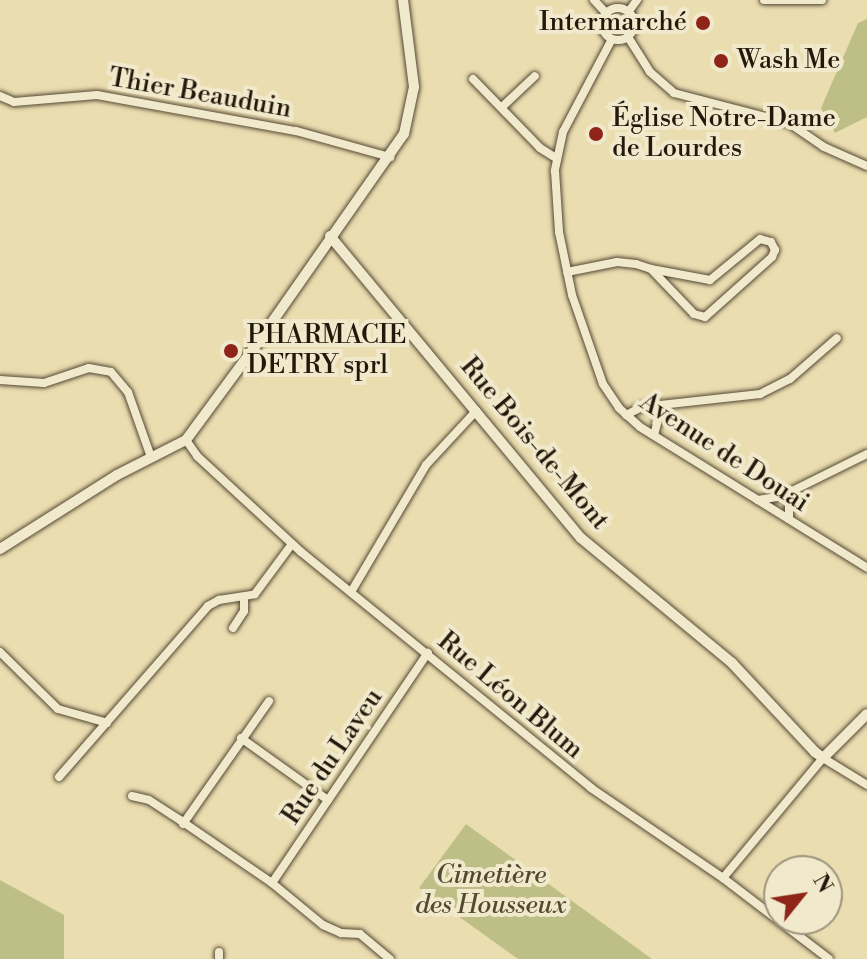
<!DOCTYPE html>
<html>
<head>
<meta charset="utf-8">
<style>
	body { margin:0 }
	#map { position:relative; width:867px; height:959px; overflow:hidden; background:#eaddb0; font-family:"Libre Bodoni",serif }
	div>[style] { position:absolute }
	[style*='--x'] { left:calc(var(--x)*1px); top:calc(var(--y)*1px); width:calc(var(--w)*1px); rotate:calc(var(--a)*1deg) }
	.green>* { inset:0; background:#bebf86 }
	.roads { filter:drop-shadow(0 0 2px #554934) drop-shadow(0 0 2px #554934) }
	.minor>* { height:8px; margin:-4px; padding:0 4px; transform-origin:4px; border-radius:4px; background:#f1e9cc }
	.minor>.ring { margin:-4px; padding:0; box-sizing:content-box; background:none; border:8px solid #f1e9cc; border-radius:50% }
	.tertiary>* { height:10px; margin:-5px; padding:0 5px; transform-origin:5px; border-radius:5px; background:#f1e9cc }
	.dots>* { width:22px; height:22px; translate:-50% -50%; box-sizing:border-box; border:4px solid #f1e9cc; border-radius:50% }
	span { translate:-50% -50%; white-space:nowrap; text-align:center; line-height:1.15; -webkit-text-stroke:8px #f1e9cc; paint-order:stroke }
	.poi-label { font-size:26px; color:#23180b }
	.right { translate:-100% -50%; text-align:right }
	.left { translate:0 -50%; text-align:left }
	.street-label { font-size:26px; color:#23180b }
	.park-label { font-size:26px; color:#524a30; font-style:italic }
	.north { position:absolute; left:763px; top:855px; width:80px; height:80px; box-sizing:border-box; background:#f1e9cc; border:2px solid #9f957f; border-radius:50%; rotate:60deg; font-size:22px; font-weight:700; line-height:32px; text-align:center; color:#23180b }
	.north::after { content:''; display:block; margin:auto; width:28px; height:36px; background:#8f2418; clip-path:polygon(50% 0,100% 100%,50% 72%,0 100%) }
</style>
</head>
<body>
<div id="map">
	<div class="green">
		<i style="clip-path:polygon(867px 19px,867px 117px,835px 133px,821px 108px,858px 23px)"></i>
		<i style="clip-path:polygon(466px 824px,652px 959px,518px 959px,419px 888px)"></i>
		<i style="clip-path:polygon(0 880px,64px 915px,64px 959px,0 959px)"></i>
	</div>
	<div class="roads">
		<div class="minor">
			<i style="--x:594;--y:0;--w:18;--a:47"></i>
			<i style="--x:764;--y:0;--w:58;--a:0"></i>
			<i class="ring" style="left:602px;top:8px;width:24px;height:24px"></i>
			<i style="--x:629;--y:11;--w:14;--a:-54"></i>
			<i style="--x:628;--y:37;--w:41;--a:57.8"></i>
			<i style="--x:650;--y:72;--w:32;--a:41"></i>
			<i style="--x:674;--y:93;--w:119;--a:14.6"></i>
			<i style="--x:789;--y:123;--w:42;--a:34.4"></i>
			<i style="--x:824;--y:147;--w:47;--a:23.8"></i>
			<i style="--x:612;--y:39;--w:105;--a:117.8"></i>
			<i style="--x:563;--y:132;--w:40;--a:102"></i>
			<i style="--x:555;--y:171;--w:61;--a:86.2"></i>
			<i style="--x:559;--y:232;--w:64;--a:78.3"></i>
			<i style="--x:572;--y:295;--w:94;--a:70.8"></i>
			<i style="--x:603;--y:384;--w:29;--a:56"></i>
			<i style="--x:619;--y:408;--w:28;--a:42"></i>
			<i style="--x:640;--y:427;--w:267;--a:31.8"></i>
			<i style="--x:473;--y:79;--w:96;--a:45.8"></i>
			<i style="--x:540;--y:148;--w:19;--a:32"></i>
			<i style="--x:0;--y:96;--w:15;--a:23"></i>
			<i style="--x:14;--y:102;--w:83;--a:-4.8"></i>
			<i style="--x:97;--y:95;--w:202;--a:10.3"></i>
			<i style="--x:296;--y:131;--w:98;--a:15.5"></i>
			<i style="--x:502;--y:107;--w:45;--a:-43.2"></i>
			<i style="--x:567;--y:272;--w:51;--a:-11.3"></i>
			<i style="--x:617;--y:262;--w:19;--a:6"></i>
			<i style="--x:636;--y:264;--w:16;--a:18"></i>
			<i style="--x:651;--y:269;--w:62;--a:46.3"></i>
			<i style="--x:694;--y:314;--w:11;--a:15"></i>
			<i style="--x:705;--y:317;--w:90;--a:-41.8"></i>
			<i style="--x:772;--y:257;--w:8;--a:-67"></i>
			<i style="--x:775;--y:250;--w:9;--a:-117"></i>
			<i style="--x:771;--y:242;--w:11;--a:-165"></i>
			<i style="--x:760;--y:239;--w:65;--a:140.6"></i>
			<i style="--x:710;--y:280;--w:60;--a:-169.4"></i>
			<i style="--x:0;--y:380;--w:44;--a:3.9"></i>
			<i style="--x:44;--y:383;--w:47;--a:-18.4"></i>
			<i style="--x:89;--y:368;--w:22;--a:10"></i>
			<i style="--x:111;--y:372;--w:26;--a:50"></i>
			<i style="--x:128;--y:392;--w:69;--a:70.5"></i>
			<i style="--x:626;--y:415;--w:18;--a:-27"></i>
			<i style="--x:642;--y:407;--w:119;--a:-6.3"></i>
			<i style="--x:760;--y:394;--w:34;--a:-27"></i>
			<i style="--x:790;--y:379;--w:62;--a:-41.1"></i>
			<i style="--x:654;--y:435;--w:31;--a:-75"></i>
			<i style="--x:186;--y:440;--w:19;--a:55"></i>
			<i style="--x:197;--y:456;--w:142;--a:42.7"></i>
			<i style="--x:301;--y:552;--w:374;--a:39.1"></i>
			<i style="--x:591;--y:788;--w:160;--a:34.3"></i>
			<i style="--x:723;--y:878;--w:133;--a:37.4"></i>
			<i style="--x:758;--y:500;--w:24;--a:-9"></i>
			<i style="--x:782;--y:496;--w:95;--a:-26.3"></i>
			<i style="--x:789;--y:519;--w:27;--a:-90"></i>
			<i style="--x:351;--y:592;--w:147;--a:-59.4"></i>
			<i style="--x:426;--y:465;--w:74;--a:-47.2"></i>
			<i style="--x:233;--y:628;--w:20;--a:-57"></i>
			<i style="--x:244;--y:611;--w:13;--a:-90"></i>
			<i style="--x:0;--y:652;--w:81;--a:44.5"></i>
			<i style="--x:58;--y:709;--w:51;--a:15.9"></i>
			<i style="--x:241;--y:738;--w:107;--a:35.5"></i>
			<i style="--x:59;--y:777;--w:227;--a:-48.9"></i>
			<i style="--x:208;--y:606;--w:13;--a:-29"></i>
			<i style="--x:219;--y:600;--w:36;--a:-9"></i>
			<i style="--x:255;--y:594;--w:62;--a:-53.5"></i>
			<i style="--x:132;--y:796;--w:17;--a:13"></i>
			<i style="--x:149;--y:800;--w:37;--a:33"></i>
			<i style="--x:180;--y:820;--w:112;--a:34.4"></i>
			<i style="--x:272;--y:883;--w:66;--a:39.5"></i>
			<i style="--x:323;--y:925;--w:20;--a:24"></i>
			<i style="--x:341;--y:933;--w:19;--a:3"></i>
			<i style="--x:360;--y:934;--w:39;--a:40"></i>
			<i style="--x:183;--y:824;--w:150;--a:-55"></i>
			<i style="--x:723;--y:878;--w:156;--a:-50.2"></i>
			<i style="--x:823;--y:758;--w:52;--a:31.5"></i>
			<i style="--x:272;--y:883;--w:278;--a:-55.9"></i>
			<i style="--x:219;--y:959;--w:7;--a:-90"></i>
		</div>
		<div class="tertiary">
			<i style="--x:330;--y:236;--w:393;--a:50.3"></i>
			<i style="--x:581;--y:538;--w:196;--a:39.6"></i>
			<i style="--x:732;--y:663;--w:122;--a:47"></i>
			<i style="--x:815;--y:752;--w:10;--a:37"></i>
			<i style="--x:823;--y:758;--w:62;--a:-45"></i>
			<i style="--x:0;--y:549;--w:138;--a:-32.3"></i>
			<i style="--x:117;--y:475;--w:77;--a:-26.9"></i>
			<i style="--x:186;--y:440;--w:118;--a:-53.6"></i>
			<i style="--x:256;--y:345;--w:258;--a:-55"></i>
			<i style="--x:404;--y:134;--w:48;--a:-78"></i>
			<i style="--x:414;--y:87;--w:88;--a:-97.2"></i>
		</div>
	</div>
	<div class="dots">
		<i style="left:703px;top:23px;background:#8f2418"></i>
		<i style="left:721px;top:61px;background:#8f2418"></i>
		<i style="left:596px;top:134px;background:#8f2418"></i>
		<i style="left:231px;top:351px;background:#8f2418"></i>
	</div>
	<div class="poi-label">
		<span class="right" style="left:687px;top:23px">Intermarché</span>
		<span class="left" style="left:737px;top:61px">Wash Me</span>
		<span class="left" style="left:612px;top:134px">Église Notre-Dame<br>de Lourdes</span>
		<span class="left" style="left:247px;top:351px">PHARMACIE<br>DETRY sprl</span>
	</div>
	<div class="street-label">
		<span style="left:200px;top:94px;rotate:10deg">Thier Beauduin</span>
		<span style="left:534px;top:444px;rotate:50deg">Rue Bois-de-Mont</span>
		<span style="left:724px;top:453px;rotate:33deg">Avenue de Douai</span>
		<span style="left:510px;top:696px;rotate:40deg">Rue Léon Blum</span>
		<span style="left:333px;top:757px;rotate:-56deg">Rue du Laveu</span>
	</div>
	<div class="park-label">
		<span style="left:491px;top:891px">Cimetière<br>des Housseux</span>
	</div>
	<div class="north">N</div>
</div>
</body>
</html>
